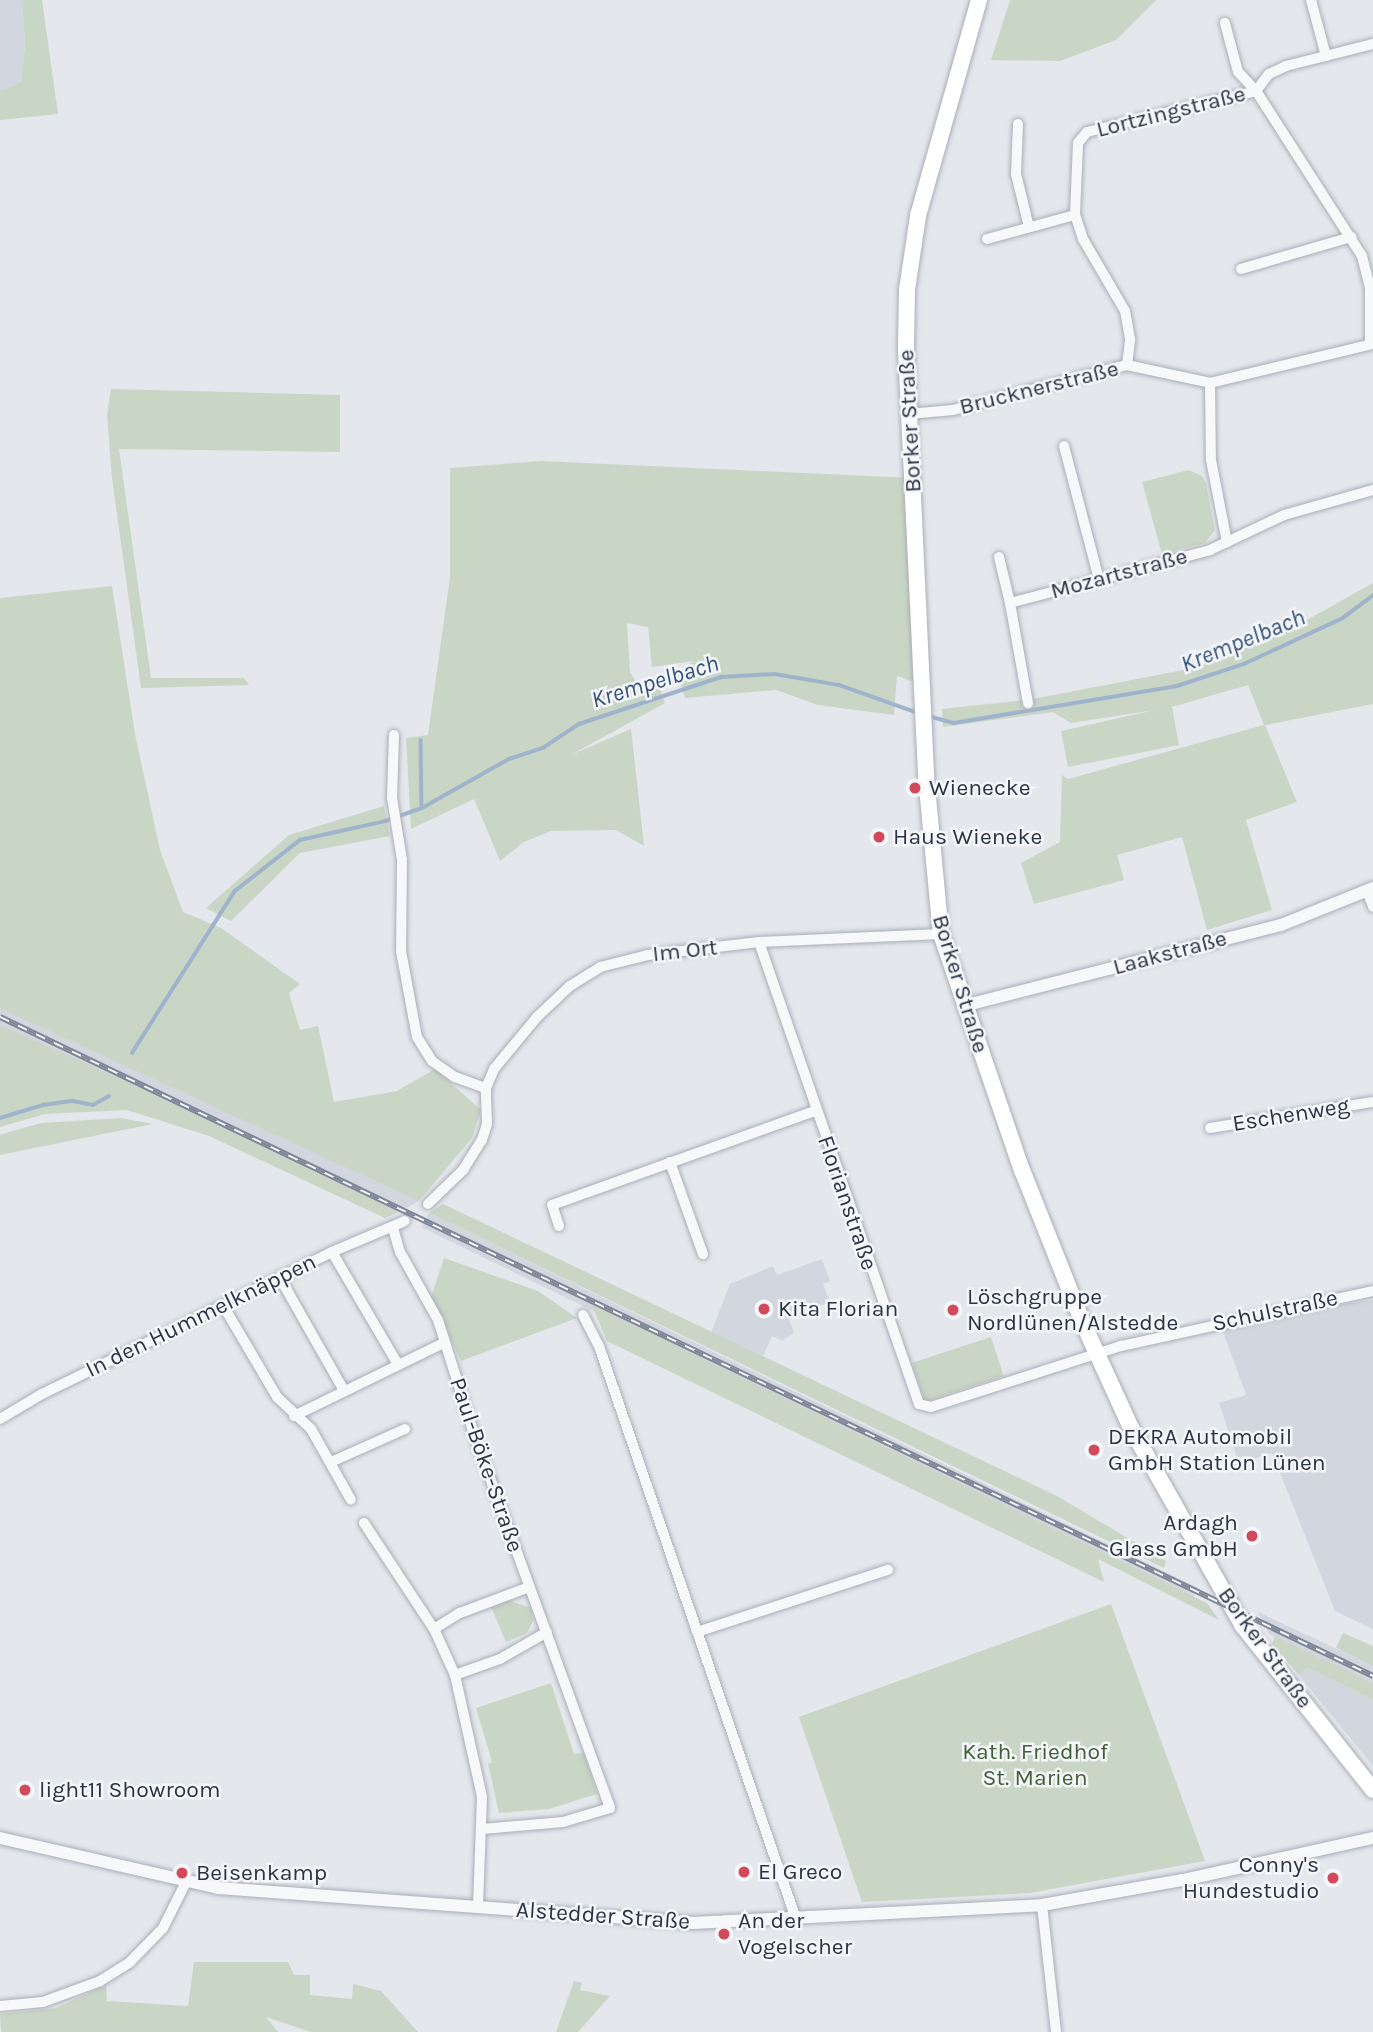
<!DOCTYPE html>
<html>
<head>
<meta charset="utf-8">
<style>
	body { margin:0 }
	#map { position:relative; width:1373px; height:2032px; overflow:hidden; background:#e4e7ec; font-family:Karla,sans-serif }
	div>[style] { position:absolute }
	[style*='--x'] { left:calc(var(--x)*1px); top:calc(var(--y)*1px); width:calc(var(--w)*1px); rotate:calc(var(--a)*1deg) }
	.built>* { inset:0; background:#d2d6de; transform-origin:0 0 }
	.green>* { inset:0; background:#c9d6c5; transform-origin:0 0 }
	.stream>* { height:3.5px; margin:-1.75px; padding:0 1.75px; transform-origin:1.75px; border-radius:1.75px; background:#9fb4cc }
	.roads { filter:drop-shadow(0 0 2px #a9aeb7) drop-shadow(0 0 2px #a9aeb7) }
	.minor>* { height:10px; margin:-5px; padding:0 5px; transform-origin:5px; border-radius:5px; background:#f7f8fa }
	.tertiary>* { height:12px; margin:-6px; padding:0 6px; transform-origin:6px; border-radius:6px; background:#f7f8fa }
	.primary>* { height:16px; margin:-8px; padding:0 8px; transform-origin:8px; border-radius:8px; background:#fff }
	.rail>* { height:6px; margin-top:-3px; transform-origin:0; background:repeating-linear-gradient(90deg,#f4f6f9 0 10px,#7d8696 0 20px); box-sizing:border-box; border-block:2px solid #7d8696 }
	.dots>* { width:19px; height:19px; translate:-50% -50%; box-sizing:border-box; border:4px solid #f4f6f9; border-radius:50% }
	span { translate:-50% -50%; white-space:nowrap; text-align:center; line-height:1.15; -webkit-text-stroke:5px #f4f6f9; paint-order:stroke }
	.street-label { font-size:23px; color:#2b3445 }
	.poi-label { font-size:23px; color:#2b3445 }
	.left { translate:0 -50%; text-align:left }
	.right { translate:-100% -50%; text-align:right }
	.park-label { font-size:23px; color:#3f6138 }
	.water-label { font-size:24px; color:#34527a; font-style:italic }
</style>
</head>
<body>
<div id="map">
	<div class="built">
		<i style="clip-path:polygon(0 0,22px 0,25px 46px,21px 82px,0 91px)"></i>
		<i style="clip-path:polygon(0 1008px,164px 1080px,419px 1201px,399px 1212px,0 1025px)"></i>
		<i style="left:429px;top:1213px;width:855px;height:16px;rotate:26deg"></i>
		<i style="clip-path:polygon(822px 1259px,830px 1281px,823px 1284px,830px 1302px,788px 1316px,794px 1333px,782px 1341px,772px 1336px,763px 1356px,711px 1333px,730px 1284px,773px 1266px,777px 1275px)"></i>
		<i style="clip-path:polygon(1373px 1300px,1373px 1629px,1335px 1611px,1272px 1453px,1239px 1463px,1219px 1403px,1246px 1395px,1222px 1329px,1278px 1314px)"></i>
		<i style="clip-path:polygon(1258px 1612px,1373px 1666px,1373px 1683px,1269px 1634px)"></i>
		<i style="clip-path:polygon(1308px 1668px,1373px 1700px,1373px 1766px,1299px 1675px)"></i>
	</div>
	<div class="green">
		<i style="clip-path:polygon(22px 0,42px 0,58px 114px,0 120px,0 91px,21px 82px,25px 46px)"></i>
		<i style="clip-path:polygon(1010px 0,1156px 0,1116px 40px,1060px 61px,991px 60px)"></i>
		<i style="clip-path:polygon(111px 389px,340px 395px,340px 452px,119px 449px,151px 678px,244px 678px,249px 685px,141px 688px,112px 478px,107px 415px)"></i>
		<i style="clip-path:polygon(542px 461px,912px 478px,922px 685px,897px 676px,894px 715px,818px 705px,776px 690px,685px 698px,677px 674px,693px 661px,652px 667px,648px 627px,627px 623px,630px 672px,637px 683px,658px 683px,665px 703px,571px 755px,631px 729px,644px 846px,616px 830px,551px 831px,524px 842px,500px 861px,474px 799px,411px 829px,406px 738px,428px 735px,450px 577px,450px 468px)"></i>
		<i style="clip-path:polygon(1189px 470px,1202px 476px,1206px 483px,1215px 530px,1205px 543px,1162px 554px,1142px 482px)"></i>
		<i style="clip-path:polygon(1373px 583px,1373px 704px,1265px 725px,1297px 802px,1246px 820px,1272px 910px,1207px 930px,1182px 837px,1117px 855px,1124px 880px,1034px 904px,1021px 863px,1060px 842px,1062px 775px,1068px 779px,1264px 725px,1248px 685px,1172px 707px,1179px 745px,1068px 767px,1061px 731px,1155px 710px,1071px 723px,1053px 712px,943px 727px,942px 709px,1033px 699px,1199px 667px,1289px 630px)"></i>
		<i style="clip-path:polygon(112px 586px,135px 734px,160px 850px,183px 912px,221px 928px,300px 984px,289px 993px,300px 1030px,318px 1026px,334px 1102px,397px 1091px,435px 1069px,481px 1110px,472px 1138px,419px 1201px,0 1008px,0 598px)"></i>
		<i style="clip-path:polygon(384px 806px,390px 836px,300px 853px,231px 921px,206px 908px,289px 835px)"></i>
		<i style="clip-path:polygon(0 1025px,108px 1073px,399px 1212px,385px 1218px,209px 1136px,127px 1110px,45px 1114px,0 1127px)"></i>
		<i style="clip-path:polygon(121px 1118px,153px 1124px,0 1155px,0 1135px,6px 1133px,41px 1123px)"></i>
		<i style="clip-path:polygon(443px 1204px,1057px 1496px,1166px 1561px,1164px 1568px,429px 1213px)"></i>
		<i style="clip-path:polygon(444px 1258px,538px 1291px,577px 1318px,461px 1361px,431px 1297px)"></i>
		<i style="clip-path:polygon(592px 1305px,1207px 1603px,1219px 1620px,1098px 1559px,1104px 1582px,607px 1341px)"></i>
		<i style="left:991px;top:1337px;width:41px;height:83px;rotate:72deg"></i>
		<i style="clip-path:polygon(507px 1600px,531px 1608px,533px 1621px,527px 1633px,506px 1642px,491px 1607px)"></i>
		<i style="clip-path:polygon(1111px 1604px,1205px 1861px,1030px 1893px,862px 1902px,799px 1717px)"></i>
		<i style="clip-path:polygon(1343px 1633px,1373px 1646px,1373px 1666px,1336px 1648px)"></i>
		<i style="clip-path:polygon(1275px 1636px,1373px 1683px,1373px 1700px,1308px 1668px,1299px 1675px,1272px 1644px)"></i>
		<i style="clip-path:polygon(551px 1683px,574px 1754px,584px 1753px,597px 1794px,549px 1809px,499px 1813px,488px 1764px,492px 1762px,476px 1708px)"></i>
		<i style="clip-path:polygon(194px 1962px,288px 1962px,294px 1975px,310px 1975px,310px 1995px,352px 1999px,353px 1984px,381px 1991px,418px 2032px,311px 2032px,266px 2017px,278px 2032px,1px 2032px,0 2014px,56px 2008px,106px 1985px,107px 2001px,188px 2006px)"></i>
		<i style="clip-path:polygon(574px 1981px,582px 1983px,580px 1990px,610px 1996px,578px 2032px,556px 2032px)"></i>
	</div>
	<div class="stream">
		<i style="--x:928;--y:716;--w:27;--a:15"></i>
		<i style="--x:954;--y:723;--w:226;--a:-9.4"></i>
		<i style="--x:1177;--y:686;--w:71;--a:-18.2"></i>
		<i style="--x:1244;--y:664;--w:109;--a:-24.9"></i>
		<i style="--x:1343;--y:618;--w:38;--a:-37"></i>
		<i style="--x:421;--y:740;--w:68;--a:89.2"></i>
		<i style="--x:132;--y:1053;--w:192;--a:-57.6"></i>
		<i style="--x:235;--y:891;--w:83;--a:-38.1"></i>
		<i style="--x:300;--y:840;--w:88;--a:-12.5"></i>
		<i style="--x:386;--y:821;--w:38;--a:-20"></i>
		<i style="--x:422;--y:808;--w:100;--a:-29.4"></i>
		<i style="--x:509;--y:759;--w:36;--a:-18"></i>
		<i style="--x:543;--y:748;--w:43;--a:-33.7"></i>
		<i style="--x:579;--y:724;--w:150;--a:-18.3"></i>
		<i style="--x:721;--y:677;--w:54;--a:-3.2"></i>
		<i style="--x:775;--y:674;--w:65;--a:9.8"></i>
		<i style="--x:839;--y:685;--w:84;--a:19.5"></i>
		<i style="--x:0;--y:1118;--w:45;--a:-16.8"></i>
		<i style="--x:43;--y:1105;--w:30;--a:-8"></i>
		<i style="--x:73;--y:1101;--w:20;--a:11"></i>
		<i style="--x:93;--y:1105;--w:18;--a:-29"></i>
	</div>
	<div class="roads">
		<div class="minor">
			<i style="--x:1311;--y:0;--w:58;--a:75"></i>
			<i style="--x:1018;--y:124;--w:50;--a:92.3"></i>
			<i style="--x:1016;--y:174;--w:55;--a:76.2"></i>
			<i style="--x:987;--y:239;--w:91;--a:-15.3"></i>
			<i style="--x:1241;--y:269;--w:115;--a:-16.2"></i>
			<i style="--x:1370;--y:343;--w:55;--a:-90"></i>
			<i style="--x:1370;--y:288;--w:33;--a:-104"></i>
			<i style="--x:1362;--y:256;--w:196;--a:-122.7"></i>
			<i style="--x:1256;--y:91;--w:21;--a:-53"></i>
			<i style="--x:1269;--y:74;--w:19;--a:-25"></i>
			<i style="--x:1286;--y:66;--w:90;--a:-14.2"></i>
			<i style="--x:1127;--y:365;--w:26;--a:-83"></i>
			<i style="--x:1130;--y:339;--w:28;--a:-100"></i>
			<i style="--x:1125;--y:311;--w:83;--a:-120.3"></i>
			<i style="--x:1083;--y:239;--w:25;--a:-108"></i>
			<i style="--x:1075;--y:215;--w:72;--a:-87.6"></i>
			<i style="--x:1078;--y:143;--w:14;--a:-51"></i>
			<i style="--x:1087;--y:132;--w:174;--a:-13.6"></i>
			<i style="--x:1256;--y:91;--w:26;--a:-133"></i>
			<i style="--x:1238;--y:72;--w:51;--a:-104.9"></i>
			<i style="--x:1210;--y:383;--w:77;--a:89.3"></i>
			<i style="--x:1211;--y:460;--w:84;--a:79"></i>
			<i style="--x:909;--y:414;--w:44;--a:-5.2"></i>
			<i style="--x:953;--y:410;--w:180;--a:-14.5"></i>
			<i style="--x:1127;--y:365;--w:85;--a:12.2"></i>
			<i style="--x:1210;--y:383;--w:168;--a:-13.5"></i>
			<i style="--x:1064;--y:446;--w:138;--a:75.3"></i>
			<i style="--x:999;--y:557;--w:47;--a:76.6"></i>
			<i style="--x:1010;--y:603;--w:207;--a:-14.8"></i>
			<i style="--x:1210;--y:550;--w:82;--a:-25.3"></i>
			<i style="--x:1284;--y:515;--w:92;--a:-15.7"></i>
			<i style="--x:1010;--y:603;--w:102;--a:79.8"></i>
			<i style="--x:394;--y:735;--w:63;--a:91.8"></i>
			<i style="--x:392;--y:798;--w:63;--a:80.8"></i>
			<i style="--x:402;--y:860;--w:91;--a:90.6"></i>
			<i style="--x:401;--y:951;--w:87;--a:79.5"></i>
			<i style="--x:417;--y:1037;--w:28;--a:58"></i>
			<i style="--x:432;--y:1061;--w:28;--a:35"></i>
			<i style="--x:455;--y:1077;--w:33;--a:20"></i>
			<i style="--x:1367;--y:891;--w:17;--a:69"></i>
			<i style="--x:759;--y:942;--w:489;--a:70.9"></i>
			<i style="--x:919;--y:1404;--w:12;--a:14"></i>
			<i style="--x:931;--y:1407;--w:200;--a:-17.8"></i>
			<i style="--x:1121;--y:1346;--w:258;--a:-12.3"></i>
			<i style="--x:1210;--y:1128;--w:165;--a:-9.1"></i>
			<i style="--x:670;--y:1162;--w:98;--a:70.3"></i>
			<i style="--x:428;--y:1204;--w:49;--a:-44.2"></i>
			<i style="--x:463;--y:1170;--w:36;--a:-58"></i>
			<i style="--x:482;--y:1140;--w:17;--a:-73"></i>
			<i style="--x:487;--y:1124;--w:36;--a:-92"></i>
			<i style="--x:486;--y:1088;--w:21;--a:-67"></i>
			<i style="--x:494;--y:1069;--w:67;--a:-50.4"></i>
			<i style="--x:537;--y:1017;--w:45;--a:-43.2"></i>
			<i style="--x:570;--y:986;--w:36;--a:-32"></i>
			<i style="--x:600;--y:967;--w:49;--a:-14"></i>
			<i style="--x:648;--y:955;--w:112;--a:-6.7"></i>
			<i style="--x:759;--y:942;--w:182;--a:-2.5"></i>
			<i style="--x:559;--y:1226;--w:22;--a:-108"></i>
			<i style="--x:552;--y:1205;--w:279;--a:-19.7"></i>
			<i style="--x:393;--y:1228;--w:25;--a:74"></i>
			<i style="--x:400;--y:1252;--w:78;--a:60.8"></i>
			<i style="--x:438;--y:1320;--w:120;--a:72.5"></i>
			<i style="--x:474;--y:1434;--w:398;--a:70"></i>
			<i style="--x:610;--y:1808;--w:49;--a:163.4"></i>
			<i style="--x:563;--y:1822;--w:81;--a:175.1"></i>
			<i style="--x:332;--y:1252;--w:129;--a:59.6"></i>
			<i style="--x:280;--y:1278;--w:128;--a:60.4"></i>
			<i style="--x:224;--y:1307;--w:104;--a:59.5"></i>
			<i style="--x:277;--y:1397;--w:47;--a:43.3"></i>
			<i style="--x:311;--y:1429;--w:81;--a:60.6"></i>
			<i style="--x:583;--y:1315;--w:35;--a:63"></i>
			<i style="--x:599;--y:1346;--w:606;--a:71.03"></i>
			<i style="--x:294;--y:1416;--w:167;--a:-26"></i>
			<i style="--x:0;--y:1419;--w:49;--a:-30.8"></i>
			<i style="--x:42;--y:1394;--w:323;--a:-26.1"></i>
			<i style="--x:332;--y:1252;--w:79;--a:-23"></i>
			<i style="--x:331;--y:1462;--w:81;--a:-24"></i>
			<i style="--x:364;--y:1523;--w:127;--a:56.6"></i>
			<i style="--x:434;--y:1629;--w:51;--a:65.5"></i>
			<i style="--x:455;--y:1675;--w:125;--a:77.5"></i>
			<i style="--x:482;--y:1797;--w:111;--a:92.1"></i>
			<i style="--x:434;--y:1629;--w:31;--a:-32"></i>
			<i style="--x:460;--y:1613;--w:74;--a:-20.6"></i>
			<i style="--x:697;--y:1632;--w:201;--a:-18"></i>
			<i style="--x:455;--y:1675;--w:48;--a:-19.6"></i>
			<i style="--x:500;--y:1659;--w:54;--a:-29.9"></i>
			<i style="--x:1042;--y:1905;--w:128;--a:83.7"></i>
			<i style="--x:0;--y:2006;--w:43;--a:-5.3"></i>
			<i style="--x:43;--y:2002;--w:61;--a:-20.2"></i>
			<i style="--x:100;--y:1981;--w:34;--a:-32"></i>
			<i style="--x:129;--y:1963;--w:49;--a:-45.8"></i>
			<i style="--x:163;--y:1928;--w:49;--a:-63.4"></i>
		</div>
		<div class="tertiary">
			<i style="--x:963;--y:1006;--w:328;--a:-14.3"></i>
			<i style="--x:1281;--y:925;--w:99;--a:-21.9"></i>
			<i style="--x:0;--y:1838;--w:224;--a:12.9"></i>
			<i style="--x:218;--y:1888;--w:475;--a:4.2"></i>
			<i style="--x:692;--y:1923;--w:350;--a:-2.9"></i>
			<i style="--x:1042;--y:1905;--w:143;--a:-10.1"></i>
			<i style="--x:1183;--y:1880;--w:195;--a:-12.5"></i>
		</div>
		<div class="primary">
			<i style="--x:979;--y:0;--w:224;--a:105.8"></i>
			<i style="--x:918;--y:216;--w:75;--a:98.5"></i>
			<i style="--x:907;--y:290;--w:59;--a:91"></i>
			<i style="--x:906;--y:349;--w:439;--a:87.3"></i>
			<i style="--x:927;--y:787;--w:148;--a:84.6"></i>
			<i style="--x:941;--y:934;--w:250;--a:71.1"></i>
			<i style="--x:1022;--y:1170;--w:165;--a:68.3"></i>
			<i style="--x:1083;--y:1323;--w:118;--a:65.4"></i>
			<i style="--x:1132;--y:1430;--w:225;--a:60.5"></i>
			<i style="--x:1243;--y:1626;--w:209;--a:51.6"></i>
		</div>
	</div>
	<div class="rail">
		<i style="--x:0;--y:1017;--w:1523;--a:25.64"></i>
	</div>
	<div class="dots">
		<i style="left:915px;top:788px;background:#d1495b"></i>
		<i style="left:879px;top:837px;background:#d1495b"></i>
		<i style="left:764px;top:1309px;background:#d1495b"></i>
		<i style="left:953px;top:1310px;background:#d1495b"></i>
		<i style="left:1094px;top:1450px;background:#d1495b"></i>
		<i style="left:1252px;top:1536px;background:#d1495b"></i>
		<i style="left:25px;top:1790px;background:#d1495b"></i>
		<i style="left:744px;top:1872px;background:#d1495b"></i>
		<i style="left:182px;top:1873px;background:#d1495b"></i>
		<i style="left:1333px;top:1878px;background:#d1495b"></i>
		<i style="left:724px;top:1934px;background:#d1495b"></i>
	</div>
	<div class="street-label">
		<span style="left:1171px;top:112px;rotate:-14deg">Lortzingstraße</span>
		<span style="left:1039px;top:388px;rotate:-14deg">Brucknerstraße</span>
		<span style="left:910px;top:421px;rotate:-93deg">Borker Straße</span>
		<span style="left:1119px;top:574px;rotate:-15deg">Mozartstraße</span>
		<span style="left:685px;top:951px;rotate:-6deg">Im Ort</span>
		<span style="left:1170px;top:953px;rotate:-15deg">Laakstraße</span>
		<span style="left:960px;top:984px;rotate:73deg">Borker Straße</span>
		<span style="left:1291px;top:1115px;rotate:-9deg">Eschenweg</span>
		<span style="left:847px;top:1203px;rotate:71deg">Florianstraße</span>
		<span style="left:1275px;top:1311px;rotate:-12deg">Schulstraße</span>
		<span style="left:201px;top:1316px;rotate:-26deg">In den Hummelknäppen</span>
		<span style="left:486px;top:1465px;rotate:71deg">Paul-Böke-Straße</span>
		<span style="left:1265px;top:1648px;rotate:54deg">Borker Straße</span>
		<span style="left:603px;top:1916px;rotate:4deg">Alstedder Straße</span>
	</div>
	<div class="poi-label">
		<span class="left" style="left:929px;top:788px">Wienecke</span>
		<span class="left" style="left:893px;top:837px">Haus Wieneke</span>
		<span class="left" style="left:967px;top:1310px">Löschgruppe<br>Nordlünen/Alstedde</span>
		<span class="left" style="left:778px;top:1309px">Kita Florian</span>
		<span class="left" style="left:1108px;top:1450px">DEKRA Automobil<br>GmbH Station Lünen</span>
		<span class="right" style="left:1238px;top:1536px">Ardagh<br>Glass GmbH</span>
		<span class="left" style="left:39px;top:1790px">light11 Showroom</span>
		<span class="right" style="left:1319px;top:1878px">Conny's<br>Hundestudio</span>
		<span class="left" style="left:758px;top:1872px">El Greco</span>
		<span class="left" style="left:196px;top:1873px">Beisenkamp</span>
		<span class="left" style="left:738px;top:1934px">An der<br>Vogelscher</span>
	</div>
	<div class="park-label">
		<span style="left:1035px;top:1765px">Kath. Friedhof<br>St. Marien</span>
	</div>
	<div class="water-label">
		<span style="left:1243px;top:641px;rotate:-22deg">Krempelbach</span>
		<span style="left:655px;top:682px;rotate:-17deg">Krempelbach</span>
	</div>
</div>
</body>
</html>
